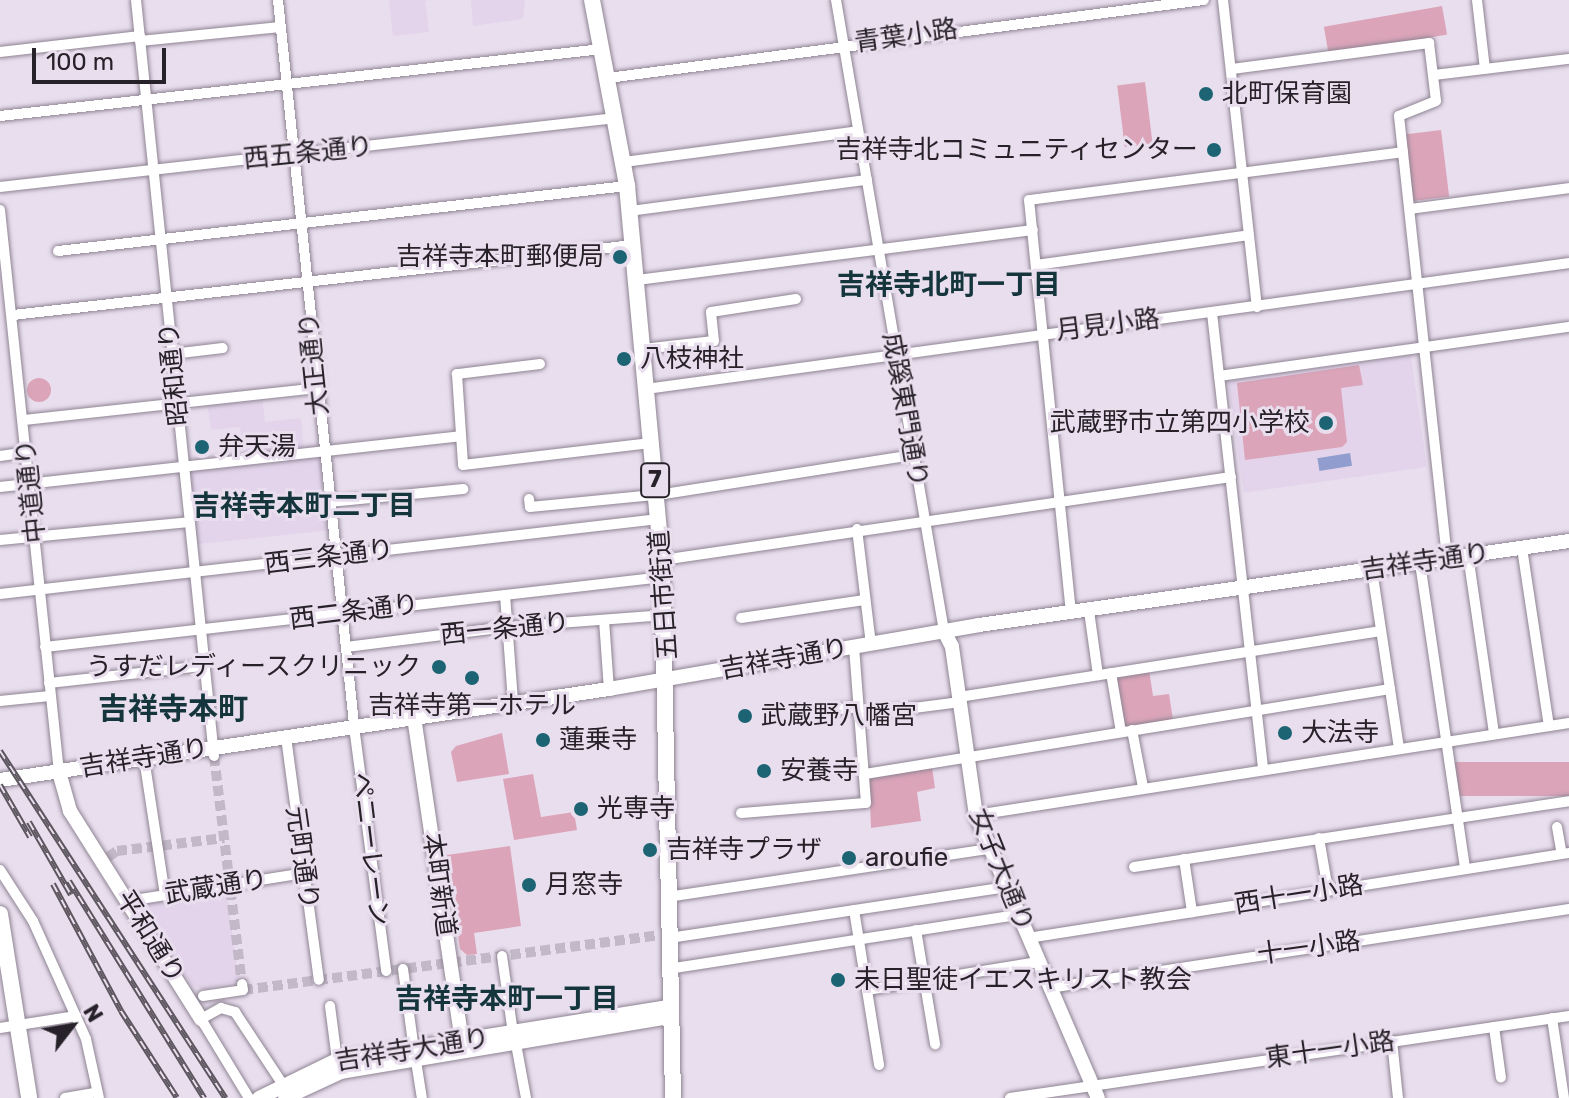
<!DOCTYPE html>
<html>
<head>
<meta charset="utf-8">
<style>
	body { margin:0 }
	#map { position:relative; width:1569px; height:1098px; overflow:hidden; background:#e9deee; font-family:Rubik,"Noto Sans JP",sans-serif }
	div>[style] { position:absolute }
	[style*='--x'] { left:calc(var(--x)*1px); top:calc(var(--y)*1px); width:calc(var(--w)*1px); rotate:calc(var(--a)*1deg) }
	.built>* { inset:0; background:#e3d4eb; transform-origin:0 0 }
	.green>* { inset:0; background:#dba4b9; transform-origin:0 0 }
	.round { border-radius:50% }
	.water>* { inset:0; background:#929dcf; transform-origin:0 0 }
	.street-tunnel>* { height:10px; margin-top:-5px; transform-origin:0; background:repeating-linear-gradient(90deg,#c2b8c7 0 10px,transparent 0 15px) }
	.roads { filter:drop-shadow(0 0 2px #8e8493) drop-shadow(0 0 2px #8e8493) }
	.street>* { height:10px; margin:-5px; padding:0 5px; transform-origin:5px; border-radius:5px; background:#fff }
	.secondary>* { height:14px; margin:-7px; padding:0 7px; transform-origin:7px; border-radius:7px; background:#fff }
	.primary>* { height:16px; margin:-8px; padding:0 8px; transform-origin:8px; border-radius:8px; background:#fff }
	.rail>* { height:6px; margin-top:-3px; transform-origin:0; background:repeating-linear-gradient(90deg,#e9deee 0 9px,#5c565f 0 18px); box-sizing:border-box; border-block:2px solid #5c565f }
	.dots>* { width:22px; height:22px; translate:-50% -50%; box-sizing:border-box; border:4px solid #e9deee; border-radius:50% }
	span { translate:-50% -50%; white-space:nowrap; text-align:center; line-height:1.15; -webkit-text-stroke:6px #e9deee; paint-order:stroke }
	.shield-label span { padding:2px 6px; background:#e9deee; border:2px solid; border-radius:6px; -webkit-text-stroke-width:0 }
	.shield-label { font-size:24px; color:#272229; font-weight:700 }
	.street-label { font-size:26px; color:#272229 }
	.poi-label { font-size:26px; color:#272229 }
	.left { translate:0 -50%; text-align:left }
	.right { translate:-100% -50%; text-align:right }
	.neighbourhood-label { font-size:28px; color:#15353d; font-weight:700 }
	.quarter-label { font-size:30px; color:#15353d; font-weight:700 }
	.north { position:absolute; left:32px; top:986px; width:80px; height:80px; -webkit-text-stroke:6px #e9deee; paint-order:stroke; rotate:59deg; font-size:22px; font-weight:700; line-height:32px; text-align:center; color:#272229 }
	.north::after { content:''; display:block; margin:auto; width:28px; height:36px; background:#272229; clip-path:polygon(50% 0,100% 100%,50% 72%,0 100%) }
	.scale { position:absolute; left:32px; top:48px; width:134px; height:36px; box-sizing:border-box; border:4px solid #272229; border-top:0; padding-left:10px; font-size:24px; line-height:28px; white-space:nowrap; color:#272229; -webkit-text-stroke:6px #e9deee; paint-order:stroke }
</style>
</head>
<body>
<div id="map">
	<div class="built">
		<i style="clip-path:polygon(389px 0,430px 0,425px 1px,429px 32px,393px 36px)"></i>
		<i style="clip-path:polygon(471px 0,525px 0,523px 19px,473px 26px)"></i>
		<i style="left:1411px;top:355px;width:113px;height:185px;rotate:82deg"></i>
		<i style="clip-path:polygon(262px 395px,265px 422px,301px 418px,304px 452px,244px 458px,240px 427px,211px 430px,207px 401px)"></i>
		<i style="left:319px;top:454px;width:77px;height:133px;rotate:84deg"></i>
		<i style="clip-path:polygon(226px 887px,239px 981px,203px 989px,192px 985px,139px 901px)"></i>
	</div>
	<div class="green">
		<i style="left:1442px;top:6px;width:29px;height:120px;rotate:80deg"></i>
		<i style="left:1145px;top:82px;width:62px;height:28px;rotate:83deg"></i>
		<i style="left:1441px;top:130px;width:67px;height:37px;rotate:83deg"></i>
		<i style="clip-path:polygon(1359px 365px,1363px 385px,1341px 388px,1347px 442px,1342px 447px,1245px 460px,1237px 383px)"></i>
		<i class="round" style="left:27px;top:378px;width:24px;height:24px"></i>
		<i style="clip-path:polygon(1149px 670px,1153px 696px,1169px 694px,1173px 720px,1124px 727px,1115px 679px)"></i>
		<i style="clip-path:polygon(502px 733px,509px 774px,457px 782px,451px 752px,456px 746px)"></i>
		<i style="left:1569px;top:762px;width:34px;height:117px;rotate:90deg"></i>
		<i style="clip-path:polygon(932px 767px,935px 788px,917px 792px,921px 821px,871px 828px,869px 778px)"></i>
		<i style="clip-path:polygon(533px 774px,541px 817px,574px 812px,577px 830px,514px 840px,503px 779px)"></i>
		<i style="clip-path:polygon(510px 846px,521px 926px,474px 933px,477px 954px,467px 955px,460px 949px,447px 855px)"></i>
	</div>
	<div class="water">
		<i style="left:1350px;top:453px;width:13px;height:33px;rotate:81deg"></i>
	</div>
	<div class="street-tunnel">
		<i style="--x:214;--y:756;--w:230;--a:83"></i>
		<i style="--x:108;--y:857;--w:11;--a:-34"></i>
		<i style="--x:117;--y:851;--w:108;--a:-6.9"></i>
		<i style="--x:243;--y:990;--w:419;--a:-7.5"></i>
	</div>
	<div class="roads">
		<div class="street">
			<i style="--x:136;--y:0;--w:760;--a:84.11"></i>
			<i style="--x:278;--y:0;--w:738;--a:84.01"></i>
			<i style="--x:355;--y:734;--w:239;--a:82.5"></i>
			<i style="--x:836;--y:0;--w:640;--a:80.29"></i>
			<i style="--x:1223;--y:0;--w:309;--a:83.7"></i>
			<i style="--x:1477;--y:0;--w:69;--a:83.4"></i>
			<i style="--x:140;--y:41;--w:141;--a:-5.7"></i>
			<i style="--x:0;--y:52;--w:141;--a:-6.5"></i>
			<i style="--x:1232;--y:69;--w:199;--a:-7.5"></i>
			<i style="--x:1429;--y:43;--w:58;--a:83.1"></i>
			<i style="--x:1436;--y:101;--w:40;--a:158"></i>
			<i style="--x:1399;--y:116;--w:445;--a:83.8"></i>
			<i style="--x:1434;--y:75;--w:136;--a:-6.8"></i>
			<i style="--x:608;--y:78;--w:601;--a:-7.46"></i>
			<i style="--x:0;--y:116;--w:606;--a:-6.35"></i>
			<i style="--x:624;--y:162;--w:236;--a:-7.5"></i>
			<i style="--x:0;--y:187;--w:620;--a:-6.39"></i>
			<i style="--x:1410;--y:209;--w:160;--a:-7.5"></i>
			<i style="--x:0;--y:210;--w:565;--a:84.01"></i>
			<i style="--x:630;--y:211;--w:239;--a:-7.5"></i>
			<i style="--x:58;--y:251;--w:573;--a:-6.52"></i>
			<i style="--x:1036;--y:265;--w:215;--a:-8"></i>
			<i style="--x:637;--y:280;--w:399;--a:-7.2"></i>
			<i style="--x:1212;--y:313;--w:460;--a:83.6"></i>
			<i style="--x:13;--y:315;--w:624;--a:-6.44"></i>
			<i style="--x:643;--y:349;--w:71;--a:-6.4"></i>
			<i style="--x:714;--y:341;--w:29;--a:-96"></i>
			<i style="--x:711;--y:312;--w:86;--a:-8.7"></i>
			<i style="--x:172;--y:354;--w:51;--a:-6.7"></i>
			<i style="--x:540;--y:364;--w:84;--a:173.1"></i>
			<i style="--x:457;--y:374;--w:91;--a:86.2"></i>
			<i style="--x:463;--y:465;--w:189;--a:-6.7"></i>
			<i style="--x:1219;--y:376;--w:353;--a:-8"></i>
			<i style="--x:646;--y:389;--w:932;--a:-7.77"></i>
			<i style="--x:24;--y:420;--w:295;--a:-6.2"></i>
			<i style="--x:0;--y:456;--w:27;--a:-8"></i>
			<i style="--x:0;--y:487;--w:463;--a:-6.3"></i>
			<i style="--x:529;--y:499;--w:8;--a:83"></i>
			<i style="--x:530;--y:507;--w:135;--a:-5.5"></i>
			<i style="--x:664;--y:494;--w:251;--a:-8.9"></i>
			<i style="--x:329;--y:502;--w:135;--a:-5.5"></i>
			<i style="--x:857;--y:529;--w:116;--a:83.1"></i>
			<i style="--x:0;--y:540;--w:190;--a:-5.4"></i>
			<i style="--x:1522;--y:548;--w:180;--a:81.4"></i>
			<i style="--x:1468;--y:555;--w:181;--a:81.7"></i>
			<i style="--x:662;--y:560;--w:575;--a:-8.3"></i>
			<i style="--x:1420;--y:563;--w:309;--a:81.6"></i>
			<i style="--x:1372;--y:570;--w:181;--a:81.4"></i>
			<i style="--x:0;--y:594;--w:663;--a:-6.49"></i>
			<i style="--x:505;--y:595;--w:107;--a:85.7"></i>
			<i style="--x:1089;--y:611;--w:65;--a:82"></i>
			<i style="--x:1071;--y:613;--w:415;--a:-95.8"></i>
			<i style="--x:1029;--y:200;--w:377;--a:-7.3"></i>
			<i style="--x:741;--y:618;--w:125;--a:-8.3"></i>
			<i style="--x:604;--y:620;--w:69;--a:85.9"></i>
			<i style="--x:45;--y:647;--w:622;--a:-6.46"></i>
			<i style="--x:346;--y:647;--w:162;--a:-7.1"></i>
			<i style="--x:507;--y:627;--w:159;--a:-4.3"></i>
			<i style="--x:1111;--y:673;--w:60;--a:80.4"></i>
			<i style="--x:49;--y:683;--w:156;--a:-6.3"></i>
			<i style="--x:959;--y:697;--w:427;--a:-8.9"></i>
			<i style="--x:0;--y:701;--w:50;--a:-5.7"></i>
			<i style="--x:814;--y:712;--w:45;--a:-6.3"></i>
			<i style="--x:860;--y:715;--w:101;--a:-7.4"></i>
			<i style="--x:1132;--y:730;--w:58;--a:79.1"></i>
			<i style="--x:286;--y:737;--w:245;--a:82.3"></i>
			<i style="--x:144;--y:758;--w:139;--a:81.3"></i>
			<i style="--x:865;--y:774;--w:532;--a:-9.2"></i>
			<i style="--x:741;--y:813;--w:125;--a:-4.6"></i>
			<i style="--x:866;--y:803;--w:156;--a:-94.4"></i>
			<i style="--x:976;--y:815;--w:600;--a:-8.82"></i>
			<i style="--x:1557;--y:827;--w:27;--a:80"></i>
			<i style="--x:1319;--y:838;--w:53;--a:80.2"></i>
			<i style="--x:1184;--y:859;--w:54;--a:81.4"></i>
			<i style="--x:1134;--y:867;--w:440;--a:-8.6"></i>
			<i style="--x:0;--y:870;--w:61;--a:57.1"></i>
			<i style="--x:33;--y:921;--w:129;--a:65.8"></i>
			<i style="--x:86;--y:1039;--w:60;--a:77.6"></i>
			<i style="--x:667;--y:897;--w:326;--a:-8.5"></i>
			<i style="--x:128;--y:901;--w:178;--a:-9"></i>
			<i style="--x:854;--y:910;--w:157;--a:80.8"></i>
			<i style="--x:916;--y:930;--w:116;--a:80.5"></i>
			<i style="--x:676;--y:937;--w:333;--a:-8.6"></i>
			<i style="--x:1028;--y:938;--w:548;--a:-8.93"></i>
			<i style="--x:502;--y:956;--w:78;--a:81.9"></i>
			<i style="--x:403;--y:969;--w:82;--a:82.3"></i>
			<i style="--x:668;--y:969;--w:353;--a:-8.8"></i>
			<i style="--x:1049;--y:988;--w:526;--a:-8.64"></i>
			<i style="--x:867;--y:990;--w:173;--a:-9.3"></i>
			<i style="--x:203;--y:996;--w:40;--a:-8.5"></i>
			<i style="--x:243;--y:990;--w:6;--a:-99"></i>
			<i style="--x:330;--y:1006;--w:54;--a:82.6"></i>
			<i style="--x:1552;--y:1018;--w:81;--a:81.5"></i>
			<i style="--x:1494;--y:1027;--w:51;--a:82.2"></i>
			<i style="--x:0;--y:1028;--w:77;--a:-9"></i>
			<i style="--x:1392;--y:1041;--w:57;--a:84"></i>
			<i style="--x:516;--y:1044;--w:55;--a:79.5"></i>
			<i style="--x:416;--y:1061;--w:37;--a:81"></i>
			<i style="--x:65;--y:1098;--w:27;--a:-10"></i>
			<i style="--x:249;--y:1098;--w:92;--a:-121.3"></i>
			<i style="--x:201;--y:1019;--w:23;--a:-29"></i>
			<i style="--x:221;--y:1008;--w:15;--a:16"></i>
			<i style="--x:235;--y:1012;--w:95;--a:56.6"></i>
			<i style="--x:1010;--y:1098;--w:565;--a:-8.35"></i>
		</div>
		<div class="secondary">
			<i style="--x:944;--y:631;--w:18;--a:63"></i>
			<i style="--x:952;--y:647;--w:170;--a:81.9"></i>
			<i style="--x:976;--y:815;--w:308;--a:66.7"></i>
			<i style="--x:414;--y:717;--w:335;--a:81.6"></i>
			<i style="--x:59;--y:772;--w:41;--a:74.2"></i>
			<i style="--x:70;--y:811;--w:246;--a:57.8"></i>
			<i style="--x:0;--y:780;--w:616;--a:-8.5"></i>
			<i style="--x:609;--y:689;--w:375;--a:-9.8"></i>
			<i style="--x:979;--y:625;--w:596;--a:-8.1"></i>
			<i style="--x:259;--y:1098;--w:87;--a:-26"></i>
			<i style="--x:337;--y:1060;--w:335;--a:-9.1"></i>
			<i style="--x:285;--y:1098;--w:62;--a:-24.9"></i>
			<i style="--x:341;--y:1072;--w:333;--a:-9.5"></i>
		</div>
		<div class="primary">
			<i style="--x:592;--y:0;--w:189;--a:79.3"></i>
			<i style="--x:627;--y:186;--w:376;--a:84.7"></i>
			<i style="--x:662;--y:560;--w:538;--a:88.83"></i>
			<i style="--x:0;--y:914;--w:186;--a:81"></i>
		</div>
	</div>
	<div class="rail">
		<i style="--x:0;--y:751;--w:414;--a:57"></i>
		<i style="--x:0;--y:785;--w:60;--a:60"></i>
		<i style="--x:29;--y:822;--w:84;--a:60.1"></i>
		<i style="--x:69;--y:881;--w:256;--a:58.1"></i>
		<i style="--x:53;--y:884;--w:144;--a:61.8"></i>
		<i style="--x:121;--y:1011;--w:103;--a:57.2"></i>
	</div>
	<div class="dots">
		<i style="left:1206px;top:94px;background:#1c6473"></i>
		<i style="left:1214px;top:150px;background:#1c6473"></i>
		<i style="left:620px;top:257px;background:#1c6473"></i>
		<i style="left:624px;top:359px;background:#1c6473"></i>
		<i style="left:1326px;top:423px;background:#1c6473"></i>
		<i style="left:202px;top:447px;background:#1c6473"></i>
		<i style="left:439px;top:667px;background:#1c6473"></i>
		<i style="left:472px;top:678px;background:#1c6473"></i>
		<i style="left:745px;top:716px;background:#1c6473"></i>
		<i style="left:1285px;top:733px;background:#1c6473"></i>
		<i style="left:543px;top:740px;background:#1c6473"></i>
		<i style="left:764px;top:771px;background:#1c6473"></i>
		<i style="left:581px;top:809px;background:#1c6473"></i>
		<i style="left:650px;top:850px;background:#1c6473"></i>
		<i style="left:849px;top:858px;background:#1c6473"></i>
		<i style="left:529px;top:885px;background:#1c6473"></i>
		<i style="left:838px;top:980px;background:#1c6473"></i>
	</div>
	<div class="shield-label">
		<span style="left:655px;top:480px">7</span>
	</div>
	<div class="street-label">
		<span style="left:906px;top:36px;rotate:-8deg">青葉小路</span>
		<span style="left:308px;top:153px;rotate:-6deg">西五条通り</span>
		<span style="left:1108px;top:325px;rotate:-7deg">月見小路</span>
		<span style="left:314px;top:364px;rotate:-96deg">大正通り</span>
		<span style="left:174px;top:374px;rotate:-96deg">昭和通り</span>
		<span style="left:905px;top:410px;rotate:80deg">成蹊東門通り</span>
		<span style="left:31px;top:491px;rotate:-96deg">中道通り</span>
		<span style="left:329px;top:557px;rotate:-7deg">西三条通り</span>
		<span style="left:1425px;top:562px;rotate:-8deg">吉祥寺通り</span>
		<span style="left:664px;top:595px;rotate:-94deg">五日市街道</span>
		<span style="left:354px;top:612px;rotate:-7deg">西二条通り</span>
		<span style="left:505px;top:629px;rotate:-6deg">西一条通り</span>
		<span style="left:784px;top:659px;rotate:-10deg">吉祥寺通り</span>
		<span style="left:144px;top:758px;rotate:-9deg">吉祥寺通り</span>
		<span style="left:370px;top:849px;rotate:83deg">ペニーレーン</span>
		<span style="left:302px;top:858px;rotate:82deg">元町通り</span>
		<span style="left:1001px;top:870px;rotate:68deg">女子大通り</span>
		<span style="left:439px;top:885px;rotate:82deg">本町新道</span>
		<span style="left:216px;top:887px;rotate:-9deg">武蔵通り</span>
		<span style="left:1299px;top:895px;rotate:-9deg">西十一小路</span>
		<span style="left:150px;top:937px;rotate:58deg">平和通り</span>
		<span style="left:1309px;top:948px;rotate:-8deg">十一小路</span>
		<span style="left:412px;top:1050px;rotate:-9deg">吉祥寺大通り</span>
		<span style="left:1330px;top:1050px;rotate:-8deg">東十一小路</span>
	</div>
	<div class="poi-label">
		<span class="left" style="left:1222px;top:94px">北町保育園</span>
		<span class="right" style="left:1198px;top:150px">吉祥寺北コミュニティセンター</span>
		<span class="right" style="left:604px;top:257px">吉祥寺本町郵便局</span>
		<span class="left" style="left:640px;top:359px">八枝神社</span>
		<span class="right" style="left:1310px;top:423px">武蔵野市立第四小学校</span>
		<span class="left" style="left:218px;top:447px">弁天湯</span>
		<span class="right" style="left:421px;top:667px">うすだレディースクリニック</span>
		<span style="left:472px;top:706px">吉祥寺第一ホテル</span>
		<span class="left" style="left:761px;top:716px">武蔵野八幡宮</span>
		<span class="left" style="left:1301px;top:733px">大法寺</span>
		<span class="left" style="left:559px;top:740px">蓮乗寺</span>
		<span class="left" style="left:780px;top:771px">安養寺</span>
		<span class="left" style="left:597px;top:809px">光専寺</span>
		<span class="left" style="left:666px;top:850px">吉祥寺プラザ</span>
		<span class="left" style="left:865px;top:858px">aroufie</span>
		<span class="left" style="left:545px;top:885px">月窓寺</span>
		<span class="left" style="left:854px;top:980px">未日聖徒イエスキリスト教会</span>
	</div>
	<div class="neighbourhood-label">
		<span style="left:949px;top:285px">吉祥寺北町一丁目</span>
		<span style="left:304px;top:506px">吉祥寺本町二丁目</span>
		<span style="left:507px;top:999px">吉祥寺本町一丁目</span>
	</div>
	<div class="quarter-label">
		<span style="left:173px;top:709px">吉祥寺本町</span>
	</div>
	<div class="north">N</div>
	<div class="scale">100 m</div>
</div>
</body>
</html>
